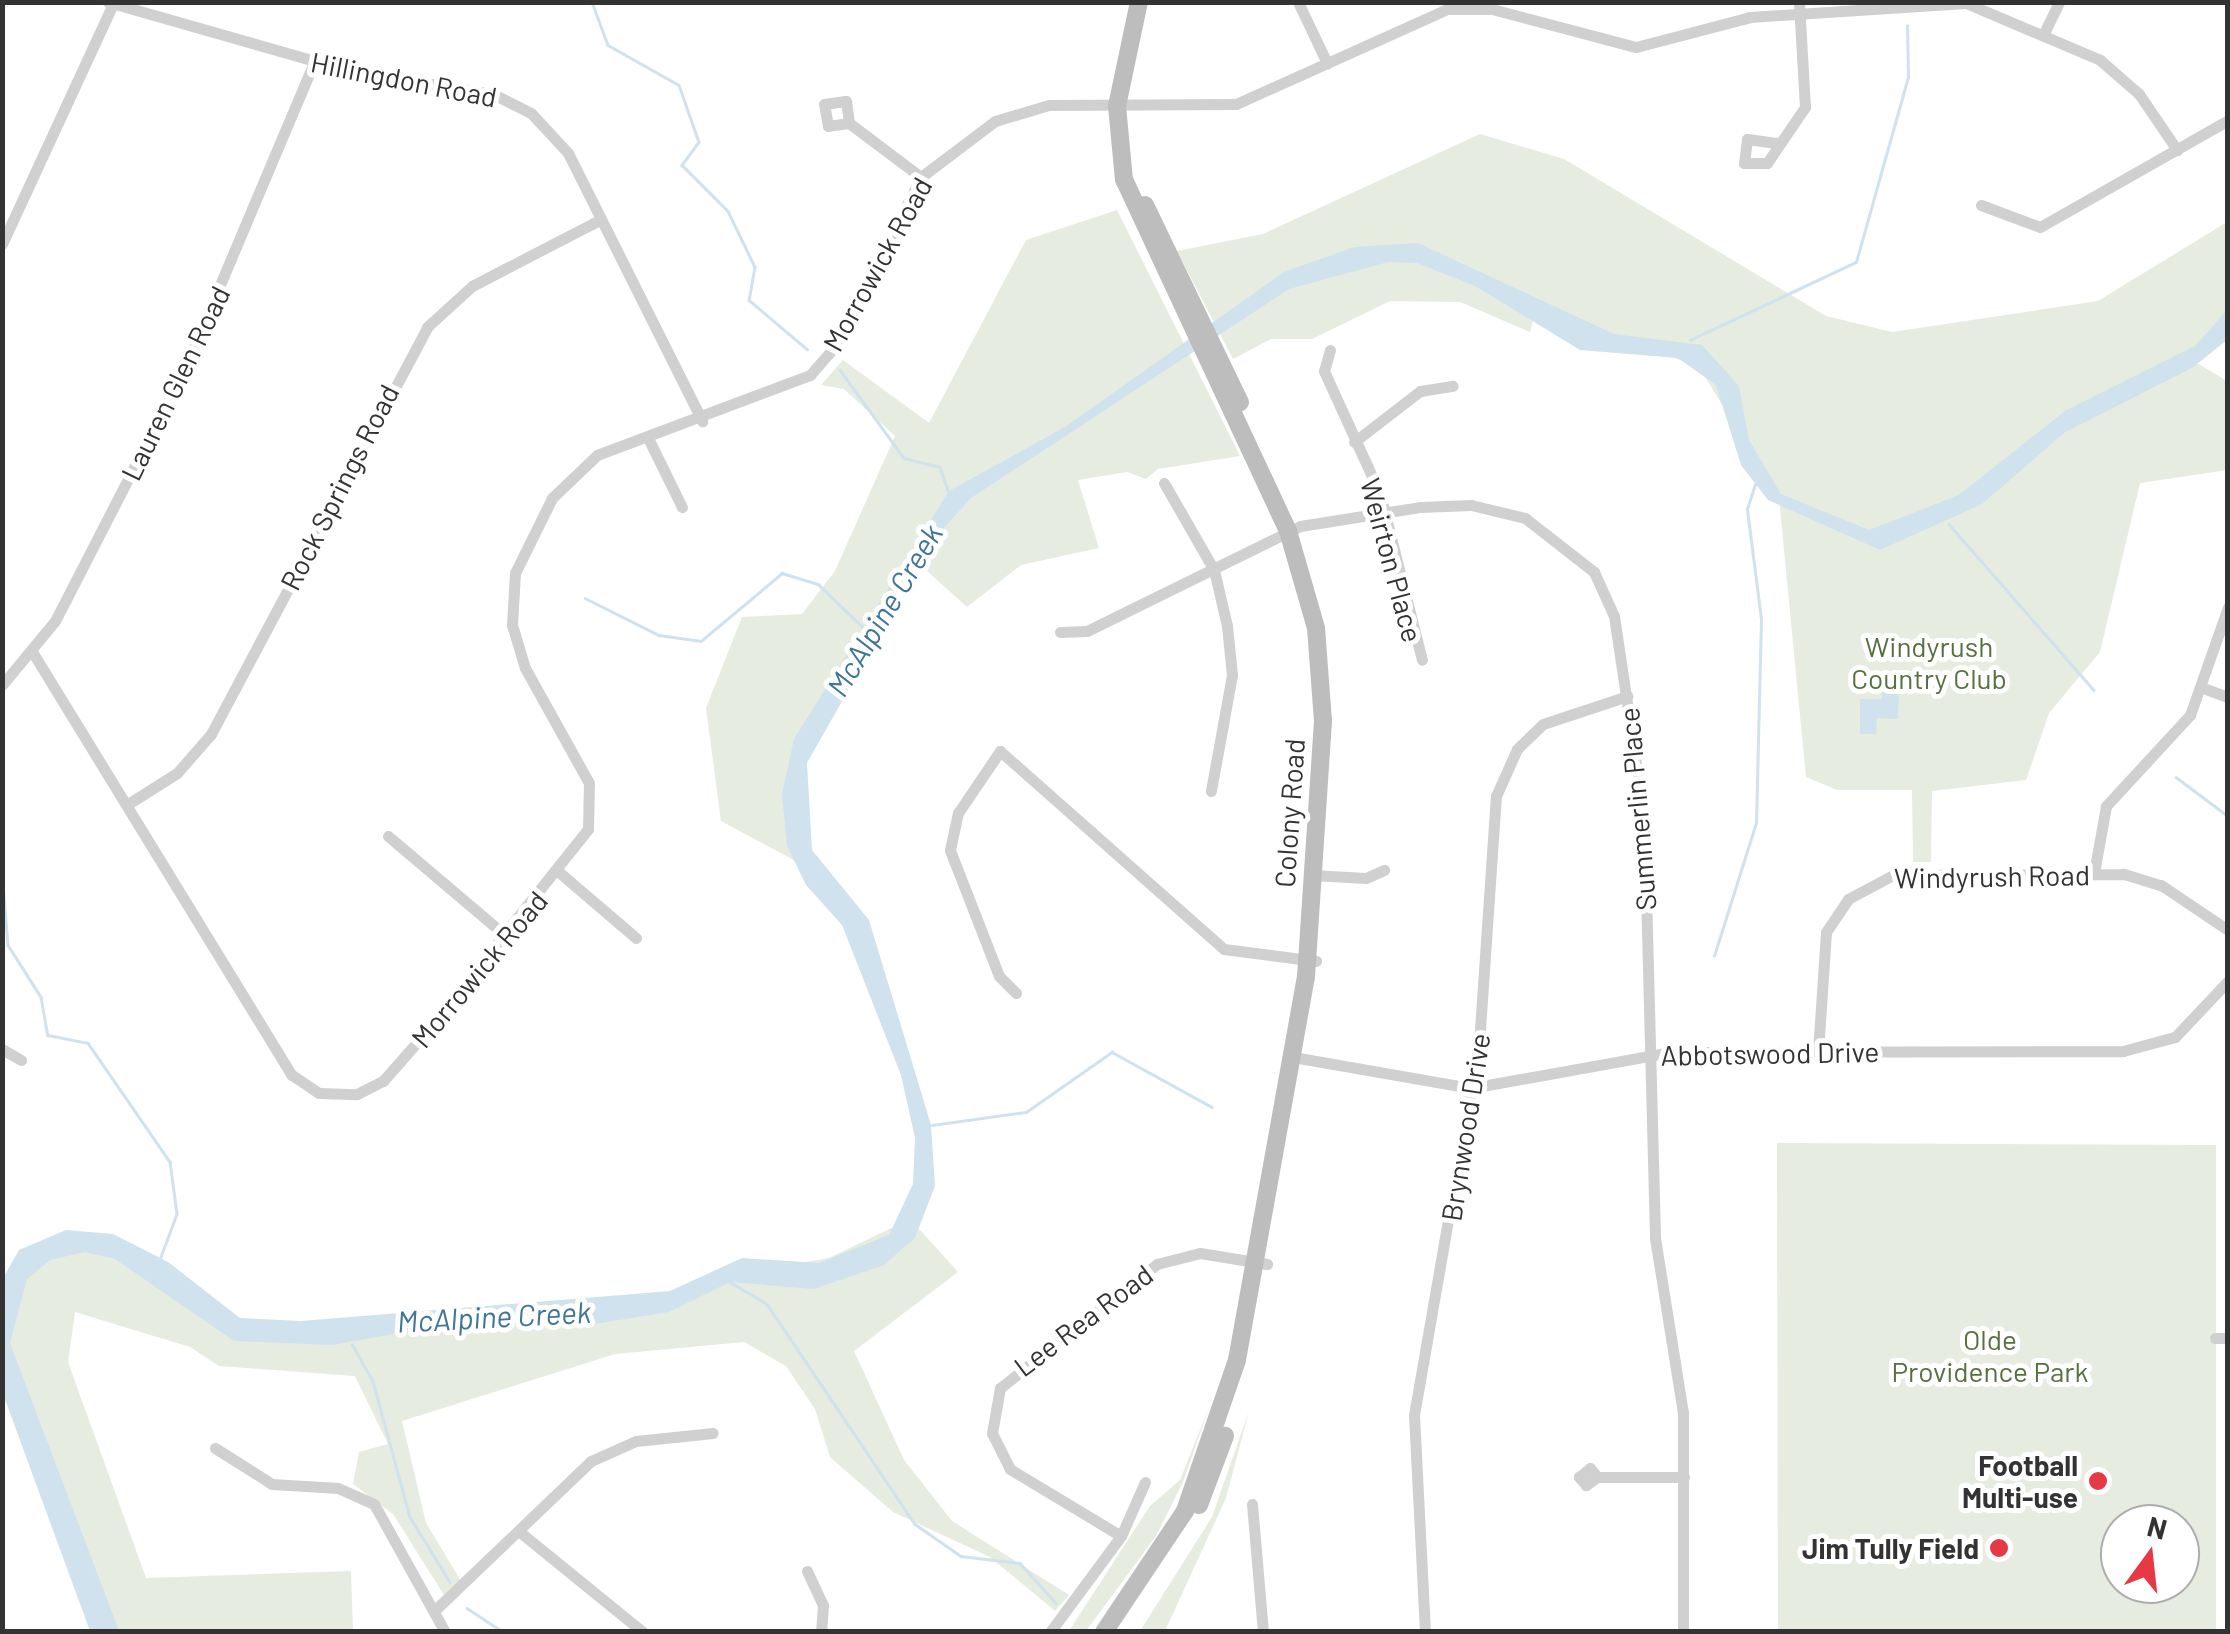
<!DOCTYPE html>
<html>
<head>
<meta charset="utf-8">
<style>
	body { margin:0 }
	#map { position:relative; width:2230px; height:1634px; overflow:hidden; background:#fff; font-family:Barlow,sans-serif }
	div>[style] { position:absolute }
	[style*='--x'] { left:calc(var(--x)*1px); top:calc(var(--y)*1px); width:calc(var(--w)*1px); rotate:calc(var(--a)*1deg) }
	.green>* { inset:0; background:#e6ecdf }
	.water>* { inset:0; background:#cfe2ee }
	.stream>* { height:2.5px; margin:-1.25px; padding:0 1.25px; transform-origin:1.25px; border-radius:1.25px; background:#cfe2ee }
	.minor>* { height:11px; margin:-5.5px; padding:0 5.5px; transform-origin:5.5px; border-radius:5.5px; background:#d0d0d0 }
	.secondary>* { height:18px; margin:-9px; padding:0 9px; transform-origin:9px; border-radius:9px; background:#bdbdbd }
	.dots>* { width:28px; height:28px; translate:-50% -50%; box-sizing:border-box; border:5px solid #fff; border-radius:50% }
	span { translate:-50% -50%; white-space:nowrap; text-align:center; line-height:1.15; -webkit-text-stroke:10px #fff; paint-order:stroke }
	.street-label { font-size:28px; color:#333 }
	.park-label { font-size:28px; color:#56703f }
	.poi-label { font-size:28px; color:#333; font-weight:700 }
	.right { translate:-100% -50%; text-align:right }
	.water-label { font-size:30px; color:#3f7597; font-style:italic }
	.frame { position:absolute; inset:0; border:5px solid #333; pointer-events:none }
	.north { position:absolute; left:2100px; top:1504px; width:100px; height:100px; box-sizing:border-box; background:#fff; border:2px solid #adadad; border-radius:50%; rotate:15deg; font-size:28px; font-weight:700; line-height:40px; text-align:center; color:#333 }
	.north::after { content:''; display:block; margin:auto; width:35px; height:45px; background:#e63946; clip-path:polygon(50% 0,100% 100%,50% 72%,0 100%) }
</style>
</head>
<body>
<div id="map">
	<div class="green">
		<i style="clip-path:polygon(1480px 134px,1564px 159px,1826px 316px,1892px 332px,2098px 301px,2227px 222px,2227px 329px,2192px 360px,2227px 381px,2227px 470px,2140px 483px,2100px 652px,2049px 713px,2026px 780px,1932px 791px,1931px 862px,1913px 862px,1912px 790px,1837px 790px,1806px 777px,1779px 498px,1699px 367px,1537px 307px,1530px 332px,1460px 302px,1390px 301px,1312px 339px,1271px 339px,1233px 359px,1177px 251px,1263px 234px)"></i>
		<i style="clip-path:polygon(1117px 210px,1240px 456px,1158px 469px,1146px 479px,1127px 472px,1078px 480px,1099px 548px,1021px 565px,967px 607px,916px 561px,792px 763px,800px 848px,833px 881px,721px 821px,706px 708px,742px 617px,802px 614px,835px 571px,895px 436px,844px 389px,821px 385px,843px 360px,929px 423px,1026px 240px)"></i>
		<i style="clip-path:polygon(evenodd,1777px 1143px,2216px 1145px,2216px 1631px,1778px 1631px,1777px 1143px,2120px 1524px,2180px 1524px,2180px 1584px,2120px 1584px,2120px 1524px)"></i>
		<i style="clip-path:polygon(910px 1219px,958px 1272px,854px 1351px,904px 1460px,952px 1521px,1069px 1595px,1055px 1611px,990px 1557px,893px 1512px,830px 1457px,815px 1409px,786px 1366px,744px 1342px,615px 1354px,402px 1421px,426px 1523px,461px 1581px,444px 1595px,393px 1514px,353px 1484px,359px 1452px,388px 1444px,355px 1376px,219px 1366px,190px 1347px,75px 1312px,68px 1362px,146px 1578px,351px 1571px,353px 1631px,105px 1631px,3px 1334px,13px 1290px,49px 1252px,122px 1245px,250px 1338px,646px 1303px,736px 1274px,829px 1258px)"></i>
		<i style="clip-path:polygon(1210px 1405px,1183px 1482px,1156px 1536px,1086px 1631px,1069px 1631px,1150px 1506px,1180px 1480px)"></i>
		<i style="clip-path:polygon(1249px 1411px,1226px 1498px,1165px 1631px,1140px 1631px,1212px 1517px)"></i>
	</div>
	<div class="water">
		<i style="clip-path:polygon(1418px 243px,1614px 334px,1702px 345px,1739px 386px,1749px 440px,1781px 494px,1869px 530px,1959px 495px,2065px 411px,2195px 346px,2227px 310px,2227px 340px,2192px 368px,2065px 432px,1982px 504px,1880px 550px,1768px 500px,1741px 465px,1716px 385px,1678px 358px,1580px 350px,1475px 286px,1417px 263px,1388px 262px,1289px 289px,971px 498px,934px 539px,807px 763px,812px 850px,869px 920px,931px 1125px,935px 1186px,915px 1238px,884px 1265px,814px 1289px,730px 1282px,669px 1312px,588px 1325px,444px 1325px,332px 1345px,234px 1341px,115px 1259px,85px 1252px,50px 1260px,27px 1279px,10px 1343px,119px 1631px,90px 1631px,3px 1394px,3px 1278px,19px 1250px,66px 1230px,113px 1234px,168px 1262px,240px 1318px,301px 1321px,670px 1291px,742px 1258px,819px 1263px,889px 1235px,913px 1184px,915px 1138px,901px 1075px,842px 925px,806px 885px,787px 846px,782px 794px,794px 739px,949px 491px,1065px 427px,1284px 272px,1354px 247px)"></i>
		<i style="clip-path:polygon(1882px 683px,1899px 683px,1898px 719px,1877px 718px,1876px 734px,1860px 734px,1860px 699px,1882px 699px)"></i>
	</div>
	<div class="stream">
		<i style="--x:592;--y:2;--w:46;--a:69.6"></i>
		<i style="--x:608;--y:45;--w:81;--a:29.4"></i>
		<i style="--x:679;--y:85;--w:60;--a:70.7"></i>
		<i style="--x:699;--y:142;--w:29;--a:126"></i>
		<i style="--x:682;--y:165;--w:65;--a:45"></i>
		<i style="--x:728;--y:211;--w:62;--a:64.3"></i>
		<i style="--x:755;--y:267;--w:34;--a:100"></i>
		<i style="--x:749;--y:300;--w:76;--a:40.2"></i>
		<i style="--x:1690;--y:340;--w:183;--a:-25.2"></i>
		<i style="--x:1856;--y:262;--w:192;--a:-74.3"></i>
		<i style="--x:1908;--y:77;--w:51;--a:-91.1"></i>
		<i style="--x:840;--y:370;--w:109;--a:54"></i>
		<i style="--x:904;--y:458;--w:37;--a:14"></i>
		<i style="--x:940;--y:467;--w:28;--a:71"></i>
		<i style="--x:1949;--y:524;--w:220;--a:48.9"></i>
		<i style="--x:585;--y:598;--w:83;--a:26.6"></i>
		<i style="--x:659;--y:635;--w:42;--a:8.1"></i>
		<i style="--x:701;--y:641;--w:106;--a:-40"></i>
		<i style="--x:782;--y:573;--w:38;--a:17"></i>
		<i style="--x:818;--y:584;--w:68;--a:43.8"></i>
		<i style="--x:2176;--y:777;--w:65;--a:36.9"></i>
		<i style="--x:2;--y:871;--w:74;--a:85.4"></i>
		<i style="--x:8;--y:945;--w:62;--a:57.6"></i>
		<i style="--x:41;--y:997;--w:39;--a:80"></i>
		<i style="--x:48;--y:1035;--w:41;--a:11.3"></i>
		<i style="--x:88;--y:1043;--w:145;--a:55.4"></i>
		<i style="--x:170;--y:1162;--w:52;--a:82.3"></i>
		<i style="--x:177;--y:1214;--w:46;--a:110.4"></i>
		<i style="--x:1714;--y:956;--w:139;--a:-72.5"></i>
		<i style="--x:1756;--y:823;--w:204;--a:-88.6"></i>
		<i style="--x:1761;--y:619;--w:111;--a:-97.3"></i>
		<i style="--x:1747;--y:509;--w:26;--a:-72"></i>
		<i style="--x:932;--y:1125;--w:95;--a:-7.9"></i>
		<i style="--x:1026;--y:1112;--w:105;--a:-34.9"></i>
		<i style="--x:1112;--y:1052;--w:114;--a:28.8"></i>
		<i style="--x:730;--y:1282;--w:43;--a:30.7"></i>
		<i style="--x:767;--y:1304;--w:265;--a:56.1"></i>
		<i style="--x:915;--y:1524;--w:56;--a:34.8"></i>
		<i style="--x:961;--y:1556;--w:59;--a:6.8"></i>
		<i style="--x:1020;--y:1563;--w:54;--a:48"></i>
		<i style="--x:352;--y:1344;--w:43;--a:60.4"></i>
		<i style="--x:373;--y:1381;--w:141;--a:74.8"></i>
		<i style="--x:410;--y:1517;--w:76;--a:58.4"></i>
		<i style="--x:467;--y:1608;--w:43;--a:33.7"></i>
	</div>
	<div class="minor">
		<i style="--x:108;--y:2;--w:248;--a:15.9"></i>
		<i style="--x:346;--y:70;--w:149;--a:9.3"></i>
		<i style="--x:493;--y:94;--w:42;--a:26.6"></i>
		<i style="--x:531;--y:113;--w:54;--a:47.2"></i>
		<i style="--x:568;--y:153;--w:300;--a:63.4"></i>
		<i style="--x:1298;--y:2;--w:68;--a:64.6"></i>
		<i style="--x:2045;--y:31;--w:32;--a:-64"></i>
		<i style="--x:849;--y:123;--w:21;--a:172"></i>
		<i style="--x:828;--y:126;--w:22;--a:-100"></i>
		<i style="--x:824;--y:104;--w:22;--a:-8"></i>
		<i style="--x:846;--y:101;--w:22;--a:82"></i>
		<i style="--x:849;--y:123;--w:90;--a:36.9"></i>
		<i style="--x:1776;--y:143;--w:29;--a:-172"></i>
		<i style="--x:1747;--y:139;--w:24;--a:97"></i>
		<i style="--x:1744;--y:163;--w:23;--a:0"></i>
		<i style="--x:1767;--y:163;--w:68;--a:-55.8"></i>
		<i style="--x:1805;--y:107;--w:105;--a:-93.3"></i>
		<i style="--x:1981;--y:205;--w:63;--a:20.4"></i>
		<i style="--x:2040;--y:227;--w:216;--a:-29.6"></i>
		<i style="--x:2;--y:244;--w:264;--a:-65.2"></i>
		<i style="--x:1330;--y:350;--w:22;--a:106"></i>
		<i style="--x:1324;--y:371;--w:135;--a:65.5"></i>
		<i style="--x:1380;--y:494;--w:171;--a:75.8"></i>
		<i style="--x:648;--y:438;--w:77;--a:63.8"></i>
		<i style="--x:1354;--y:442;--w:83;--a:-37.7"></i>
		<i style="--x:1420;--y:391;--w:33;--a:-9"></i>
		<i style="--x:1164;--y:483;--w:100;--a:60.1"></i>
		<i style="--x:1214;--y:570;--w:57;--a:76.9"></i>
		<i style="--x:1227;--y:626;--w:49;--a:84.2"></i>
		<i style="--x:1232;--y:675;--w:118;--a:100.3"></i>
		<i style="--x:1060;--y:632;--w:27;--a:-2"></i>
		<i style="--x:1087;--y:631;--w:237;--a:-26.2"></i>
		<i style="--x:1300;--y:526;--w:121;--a:-9"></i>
		<i style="--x:1420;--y:507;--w:51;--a:-2.2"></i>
		<i style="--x:1471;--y:505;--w:56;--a:13.5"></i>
		<i style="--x:1525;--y:518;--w:88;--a:38"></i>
		<i style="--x:1594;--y:572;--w:48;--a:65.6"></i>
		<i style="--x:1614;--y:616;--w:202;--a:81.5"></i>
		<i style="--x:1644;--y:816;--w:422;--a:88.5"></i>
		<i style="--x:1655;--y:1238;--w:177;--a:80.9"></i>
		<i style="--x:1683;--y:1413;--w:219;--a:90"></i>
		<i style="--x:33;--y:653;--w:495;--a:58.5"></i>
		<i style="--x:292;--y:1075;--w:32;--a:34"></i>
		<i style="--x:319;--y:1093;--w:38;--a:2"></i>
		<i style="--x:357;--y:1094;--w:29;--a:-27"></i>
		<i style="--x:383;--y:1081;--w:65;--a:-48.7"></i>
		<i style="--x:426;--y:1032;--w:260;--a:-51.4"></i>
		<i style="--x:588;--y:829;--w:46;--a:-88.8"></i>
		<i style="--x:589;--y:783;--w:132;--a:-119.1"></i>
		<i style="--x:525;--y:668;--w:45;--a:-106.8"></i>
		<i style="--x:512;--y:625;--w:52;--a:-86.7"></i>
		<i style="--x:515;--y:573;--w:84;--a:-63.7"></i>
		<i style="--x:552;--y:498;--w:62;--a:-43.7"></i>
		<i style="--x:597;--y:455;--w:228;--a:-20.6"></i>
		<i style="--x:810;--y:375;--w:35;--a:-49"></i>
		<i style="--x:833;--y:349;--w:193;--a:-62.9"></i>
		<i style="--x:921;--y:177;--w:93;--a:-37.1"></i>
		<i style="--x:995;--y:121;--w:56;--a:-16.5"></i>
		<i style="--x:1049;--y:105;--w:187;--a:-0.3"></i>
		<i style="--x:1236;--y:104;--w:231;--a:-24.2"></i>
		<i style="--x:1447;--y:9;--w:45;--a:0"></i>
		<i style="--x:1492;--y:9;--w:149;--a:14.8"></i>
		<i style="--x:1636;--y:47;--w:118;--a:-14.7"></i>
		<i style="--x:1750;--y:17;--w:216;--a:-3.7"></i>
		<i style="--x:1966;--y:3;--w:146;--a:23"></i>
		<i style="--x:2100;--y:60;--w:52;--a:41.1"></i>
		<i style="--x:2139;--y:94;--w:68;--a:55.8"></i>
		<i style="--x:2;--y:685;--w:83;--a:-50.4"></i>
		<i style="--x:55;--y:621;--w:282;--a:-62.8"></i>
		<i style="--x:184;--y:370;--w:334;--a:-67.1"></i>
		<i style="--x:2203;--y:688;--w:27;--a:20"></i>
		<i style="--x:128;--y:804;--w:58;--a:-32.3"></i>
		<i style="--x:177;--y:773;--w:52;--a:-48.9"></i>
		<i style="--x:211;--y:734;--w:461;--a:-62"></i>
		<i style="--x:427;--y:327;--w:61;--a:-42.3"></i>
		<i style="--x:472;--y:286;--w:145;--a:-27.4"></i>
		<i style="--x:388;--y:836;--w:156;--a:40.3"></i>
		<i style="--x:560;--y:873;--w:100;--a:40.5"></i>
		<i style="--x:2094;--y:873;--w:68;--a:-79.8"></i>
		<i style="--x:2106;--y:806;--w:124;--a:-47.3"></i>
		<i style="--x:2190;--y:715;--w:114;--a:-70.6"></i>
		<i style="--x:1312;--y:875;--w:54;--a:3.2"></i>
		<i style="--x:1366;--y:878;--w:20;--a:-24"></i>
		<i style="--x:1016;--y:993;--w:24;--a:-135"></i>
		<i style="--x:999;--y:976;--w:135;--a:-111.3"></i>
		<i style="--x:950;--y:850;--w:38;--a:-78"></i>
		<i style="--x:958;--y:813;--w:75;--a:-55.9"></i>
		<i style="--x:1000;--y:751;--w:299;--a:41.5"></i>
		<i style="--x:1224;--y:949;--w:93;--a:7.4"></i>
		<i style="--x:2;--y:1049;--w:22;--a:30"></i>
		<i style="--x:1818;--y:1052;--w:120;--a:-86.2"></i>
		<i style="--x:1826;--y:932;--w:40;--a:-56"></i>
		<i style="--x:1848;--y:899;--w:51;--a:-28.1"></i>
		<i style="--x:1893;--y:875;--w:231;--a:-0.2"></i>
		<i style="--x:2124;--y:874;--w:39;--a:17"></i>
		<i style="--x:2161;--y:885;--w:81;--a:33.9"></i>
		<i style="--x:1293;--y:1057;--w:181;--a:9.9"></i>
		<i style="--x:1471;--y:1088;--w:204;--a:-10.2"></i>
		<i style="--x:1672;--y:1052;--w:451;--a:-0.1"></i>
		<i style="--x:2123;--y:1051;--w:54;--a:-15.1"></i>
		<i style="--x:2175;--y:1037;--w:77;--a:-46.6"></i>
		<i style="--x:2215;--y:1338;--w:13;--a:0"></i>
		<i style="--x:215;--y:1448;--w:67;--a:32.3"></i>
		<i style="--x:272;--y:1484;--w:66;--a:3.5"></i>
		<i style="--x:338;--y:1488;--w:39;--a:24"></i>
		<i style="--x:374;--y:1504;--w:146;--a:61"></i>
		<i style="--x:1597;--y:1477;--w:14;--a:144"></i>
		<i style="--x:1586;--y:1485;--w:11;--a:-131"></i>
		<i style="--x:1579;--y:1477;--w:14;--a:-39"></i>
		<i style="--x:1590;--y:1468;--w:11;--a:52"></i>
		<i style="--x:1597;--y:1477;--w:87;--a:0"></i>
		<i style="--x:1252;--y:1504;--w:128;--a:85.1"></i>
		<i style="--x:521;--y:1533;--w:157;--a:39.1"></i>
		<i style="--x:1121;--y:1536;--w:130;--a:-148.9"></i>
		<i style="--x:1010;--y:1469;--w:40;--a:-116.6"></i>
		<i style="--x:992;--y:1433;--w:46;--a:-79.9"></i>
		<i style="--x:1000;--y:1388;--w:200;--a:-38.3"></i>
		<i style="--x:1157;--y:1264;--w:44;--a:-14.3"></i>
		<i style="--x:1200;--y:1253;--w:68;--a:9.3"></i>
		<i style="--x:807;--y:1571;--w:38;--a:65"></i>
		<i style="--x:823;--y:1605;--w:27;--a:94"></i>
		<i style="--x:434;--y:1611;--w:217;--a:-43.7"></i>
		<i style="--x:591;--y:1461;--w:49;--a:-24"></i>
		<i style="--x:636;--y:1441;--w:77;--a:-5.9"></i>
		<i style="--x:1050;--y:1632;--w:119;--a:-53.5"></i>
		<i style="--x:1121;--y:1536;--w:59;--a:-66"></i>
		<i style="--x:1425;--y:1632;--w:217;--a:-92.9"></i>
		<i style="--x:1414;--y:1415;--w:377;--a:-80.1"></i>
		<i style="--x:1479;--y:1044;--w:249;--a:-86.1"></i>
		<i style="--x:1496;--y:796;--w:51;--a:-65.9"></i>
		<i style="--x:1517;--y:749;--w:36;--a:-44"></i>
		<i style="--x:1543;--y:724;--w:89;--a:-18.4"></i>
	</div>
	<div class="secondary">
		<i style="--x:1145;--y:205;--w:219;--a:64.3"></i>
		<i style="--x:1199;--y:1505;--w:74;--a:-69.4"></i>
		<i style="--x:1104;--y:1632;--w:146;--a:-56.2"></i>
		<i style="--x:1185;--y:1511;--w:160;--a:-71"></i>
		<i style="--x:1237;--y:1360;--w:389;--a:-79.8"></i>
		<i style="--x:1306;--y:977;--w:257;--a:-86.2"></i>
		<i style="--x:1323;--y:721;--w:93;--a:-94.3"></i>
		<i style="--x:1316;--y:628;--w:101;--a:-106.1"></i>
		<i style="--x:1288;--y:531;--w:387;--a:-115"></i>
		<i style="--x:1124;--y:180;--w:74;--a:-95.4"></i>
		<i style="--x:1117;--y:106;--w:106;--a:-78.1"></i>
	</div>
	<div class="dots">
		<i style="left:2098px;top:1481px;background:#e63946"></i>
		<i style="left:1999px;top:1548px;background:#e63946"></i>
	</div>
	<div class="street-label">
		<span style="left:404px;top:79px;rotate:11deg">Hillingdon Road</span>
		<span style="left:877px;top:264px;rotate:-61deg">Morrowick Road</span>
		<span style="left:175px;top:383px;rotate:-64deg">Lauren Glen Road</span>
		<span style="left:339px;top:487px;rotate:-63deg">Rock Springs Road</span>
		<span style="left:1392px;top:560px;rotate:75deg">Weirton Place</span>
		<span style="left:1637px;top:809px;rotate:-95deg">Summerlin Place</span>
		<span style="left:1289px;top:813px;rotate:-86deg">Colony Road</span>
		<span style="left:1992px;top:876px;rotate:-1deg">Windyrush Road</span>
		<span style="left:479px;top:969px;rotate:-50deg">Morrowick Road</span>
		<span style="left:1770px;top:1053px;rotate:-1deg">Abbotswood Drive</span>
		<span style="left:1465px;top:1127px;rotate:-81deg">Brynwood Drive</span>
		<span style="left:1083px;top:1320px;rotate:-37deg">Lee Rea Road</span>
	</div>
	<div class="park-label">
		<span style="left:1929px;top:662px">Windyrush<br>Country Club</span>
		<span style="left:1990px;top:1355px">Olde<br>Providence Park</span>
	</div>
	<div class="poi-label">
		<span class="right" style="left:2078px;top:1481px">Football<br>Multi-use</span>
		<span class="right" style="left:1979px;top:1548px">Jim Tully Field</span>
	</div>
	<div class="water-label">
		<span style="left:884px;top:610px;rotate:-59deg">McAlpine Creek</span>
		<span style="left:494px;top:1316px;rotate:-3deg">McAlpine Creek</span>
	</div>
	<div class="frame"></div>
	<div class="north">N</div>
</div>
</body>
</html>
